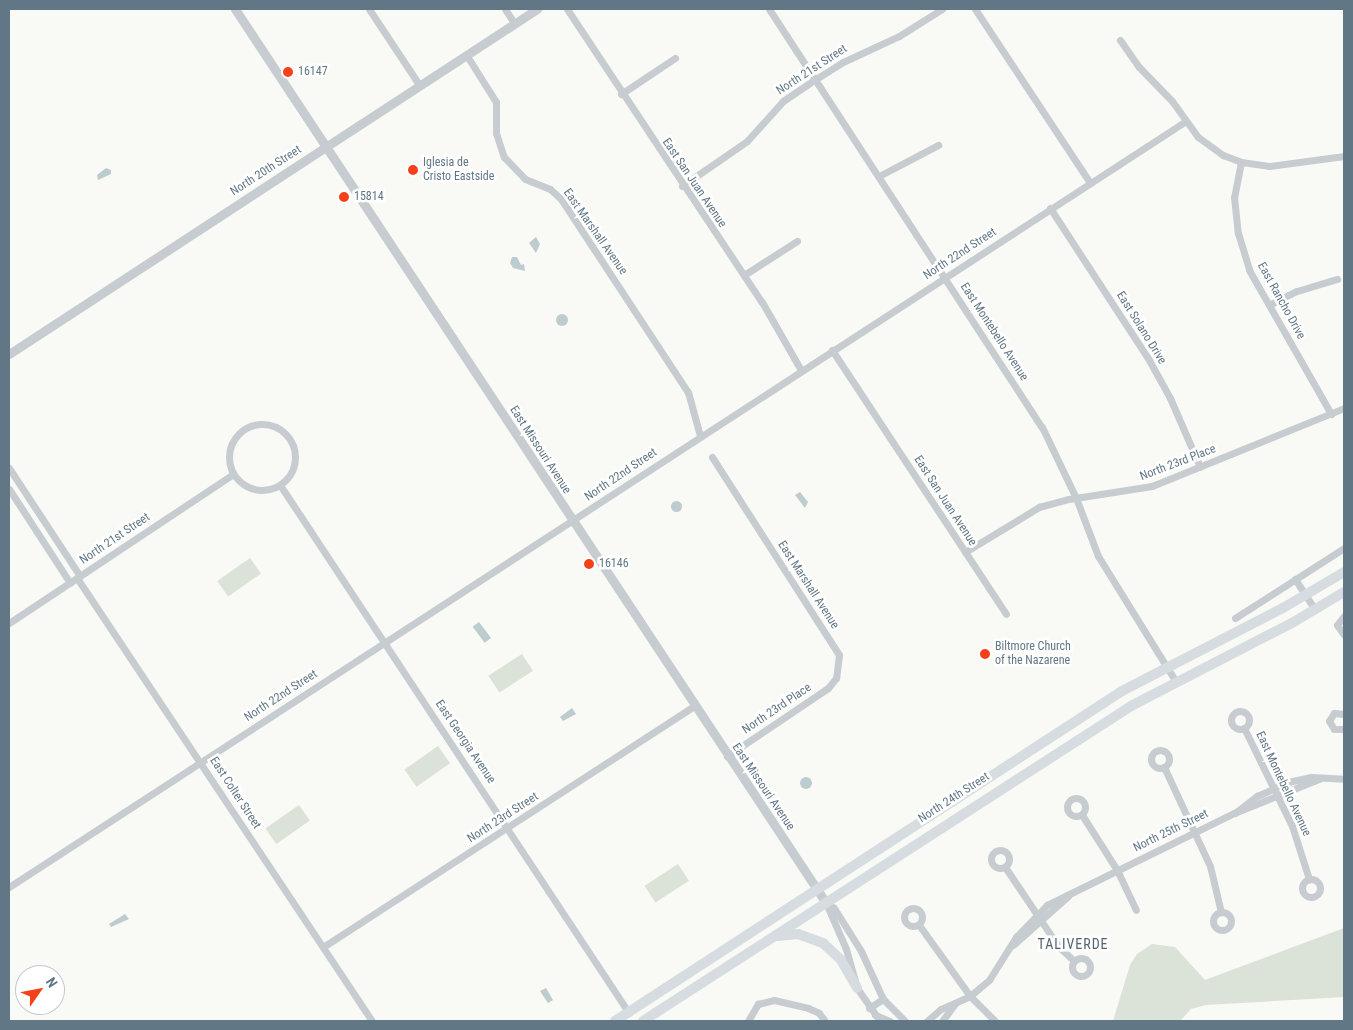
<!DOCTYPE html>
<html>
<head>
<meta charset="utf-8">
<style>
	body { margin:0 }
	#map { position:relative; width:1353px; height:1030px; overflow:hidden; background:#f9f9f6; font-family:"Roboto Condensed",sans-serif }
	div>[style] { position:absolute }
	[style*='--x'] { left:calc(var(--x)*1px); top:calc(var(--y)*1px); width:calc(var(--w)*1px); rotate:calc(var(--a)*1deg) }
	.green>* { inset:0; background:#dbe2d7; transform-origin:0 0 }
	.water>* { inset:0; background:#bdcccf; transform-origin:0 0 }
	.round { border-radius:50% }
	.minor>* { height:7px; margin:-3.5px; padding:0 3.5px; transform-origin:3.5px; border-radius:3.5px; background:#c6cccf }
	.minor>.ring { margin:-3.5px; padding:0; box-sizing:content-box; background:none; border:7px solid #c6cccf; border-radius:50% }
	.tertiary>* { height:9px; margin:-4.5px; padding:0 4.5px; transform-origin:4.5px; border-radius:4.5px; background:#c6cccf }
	.secondary>* { height:10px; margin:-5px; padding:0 5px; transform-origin:5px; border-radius:5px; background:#d6dcdf }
	.dots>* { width:14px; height:14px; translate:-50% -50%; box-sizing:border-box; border:2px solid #fff; border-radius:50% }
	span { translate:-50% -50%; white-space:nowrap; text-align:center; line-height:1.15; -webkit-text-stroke:5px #fff; paint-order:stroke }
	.street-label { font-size:12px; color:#617785 }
	.poi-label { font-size:12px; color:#617785 }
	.left { translate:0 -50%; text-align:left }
	.neighbourhood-label { font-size:14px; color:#54646f; letter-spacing:1px }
	.frame { position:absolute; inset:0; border:10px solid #617785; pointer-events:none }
	.north { position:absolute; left:15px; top:965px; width:50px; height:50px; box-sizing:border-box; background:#fff; border:1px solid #c0c9ce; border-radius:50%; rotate:57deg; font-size:14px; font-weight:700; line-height:20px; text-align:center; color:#617785 }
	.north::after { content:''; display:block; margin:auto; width:18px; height:22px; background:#f5411b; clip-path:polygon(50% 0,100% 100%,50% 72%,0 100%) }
</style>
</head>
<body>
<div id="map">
	<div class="green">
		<i style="left:250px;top:558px;width:19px;height:40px;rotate:55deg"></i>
		<i style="left:522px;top:654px;width:20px;height:40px;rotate:57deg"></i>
		<i style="left:438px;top:746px;width:21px;height:41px;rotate:55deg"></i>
		<i style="left:299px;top:805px;width:19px;height:41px;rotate:55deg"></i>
		<i style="left:678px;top:864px;width:20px;height:40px;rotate:57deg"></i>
		<i style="clip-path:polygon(1344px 928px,1344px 997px,1206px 1005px,1191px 1009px,1180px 1021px,1113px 1021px,1130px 965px,1137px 954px,1152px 944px,1175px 947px,1205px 980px)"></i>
	</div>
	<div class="water">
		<i style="clip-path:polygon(106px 168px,111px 170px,111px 174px,98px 180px,97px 175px)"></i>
		<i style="clip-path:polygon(536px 237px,540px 244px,536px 253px,529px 243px)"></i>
		<i style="clip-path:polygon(512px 257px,517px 257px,521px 265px,524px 264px,525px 271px,513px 268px,510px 263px)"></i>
		<i class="round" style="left:556px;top:314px;width:12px;height:12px"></i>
		<i style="clip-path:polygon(800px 492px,808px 502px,805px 508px,795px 495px)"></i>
		<i class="round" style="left:670.5px;top:500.5px;width:11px;height:11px"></i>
		<i style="left:479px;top:622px;width:20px;height:8px;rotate:53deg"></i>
		<i style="clip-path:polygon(572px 708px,576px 714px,563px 721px,560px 717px)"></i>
		<i class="round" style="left:800px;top:777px;width:12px;height:12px"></i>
		<i style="clip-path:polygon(125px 914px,129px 919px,111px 927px,109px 924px)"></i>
		<i style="clip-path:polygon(546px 988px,553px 1000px,548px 1003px,540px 991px)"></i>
	</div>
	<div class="minor">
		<i style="--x:369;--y:9;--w:92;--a:56.5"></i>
		<i style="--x:505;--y:9;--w:17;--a:57"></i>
		<i style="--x:567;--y:9;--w:352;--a:56.4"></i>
		<i style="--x:762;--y:302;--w:78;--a:60.2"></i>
		<i style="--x:769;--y:9;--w:499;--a:56.9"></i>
		<i style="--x:1042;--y:427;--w:79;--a:64.4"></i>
		<i style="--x:1076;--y:498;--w:62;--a:69.2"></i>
		<i style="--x:1098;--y:556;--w:148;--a:58.2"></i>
		<i style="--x:975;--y:9;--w:209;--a:56.5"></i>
		<i style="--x:1120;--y:40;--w:33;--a:55"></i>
		<i style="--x:1139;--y:67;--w:47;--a:45.9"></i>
		<i style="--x:1172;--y:101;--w:44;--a:54.2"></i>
		<i style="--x:1198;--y:137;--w:31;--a:36"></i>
		<i style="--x:1223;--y:155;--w:19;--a:21"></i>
		<i style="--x:1241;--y:162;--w:28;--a:8"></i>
		<i style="--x:1269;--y:166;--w:76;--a:-7.6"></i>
		<i style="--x:467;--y:56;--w:54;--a:57.8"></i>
		<i style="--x:496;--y:102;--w:31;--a:90"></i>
		<i style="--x:496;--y:133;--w:25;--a:72"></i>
		<i style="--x:504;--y:157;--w:30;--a:46"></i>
		<i style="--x:525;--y:179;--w:27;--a:22"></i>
		<i style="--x:550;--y:189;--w:15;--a:42"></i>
		<i style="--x:561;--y:199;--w:231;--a:56.7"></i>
		<i style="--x:688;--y:392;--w:46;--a:74.7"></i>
		<i style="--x:621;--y:94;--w:65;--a:-33.7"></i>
		<i style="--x:1241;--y:162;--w:36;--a:101"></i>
		<i style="--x:1234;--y:197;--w:36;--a:84"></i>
		<i style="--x:1238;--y:233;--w:39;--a:73"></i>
		<i style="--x:1249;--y:270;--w:166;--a:60.3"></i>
		<i style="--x:879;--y:176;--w:67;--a:-27.7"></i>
		<i style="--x:682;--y:186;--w:79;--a:-34.7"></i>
		<i style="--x:747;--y:141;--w:54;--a:-48"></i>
		<i style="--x:783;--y:101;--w:30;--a:-34"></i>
		<i style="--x:808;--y:84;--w:41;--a:-32.2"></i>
		<i style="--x:843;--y:62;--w:62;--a:-24.9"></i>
		<i style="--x:899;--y:36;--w:51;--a:-32.1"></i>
		<i style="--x:1050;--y:208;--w:181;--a:56.9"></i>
		<i style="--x:1149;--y:360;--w:43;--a:61.1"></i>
		<i style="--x:1170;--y:398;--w:75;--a:66.5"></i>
		<i style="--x:744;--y:275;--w:63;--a:-32.7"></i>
		<i style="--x:1269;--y:305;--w:31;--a:-27"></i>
		<i style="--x:1297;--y:291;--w:42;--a:-16.7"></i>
		<i style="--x:832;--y:350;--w:316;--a:56.6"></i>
		<i class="ring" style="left:229px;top:424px;width:59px;height:59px"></i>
		<i style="--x:712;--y:457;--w:235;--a:57.3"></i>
		<i style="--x:839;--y:655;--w:23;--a:97"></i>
		<i style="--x:836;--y:678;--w:13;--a:129"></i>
		<i style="--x:828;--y:688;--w:122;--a:146"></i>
		<i style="--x:9;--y:468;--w:129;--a:56.7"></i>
		<i style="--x:280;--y:485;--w:633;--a:56.54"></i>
		<i style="--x:9;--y:489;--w:112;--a:57"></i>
		<i style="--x:965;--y:552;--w:87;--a:-31.3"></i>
		<i style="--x:1039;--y:507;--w:31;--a:-15"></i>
		<i style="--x:1069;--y:499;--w:84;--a:-8.9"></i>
		<i style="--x:1152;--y:486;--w:207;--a:-22.1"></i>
		<i style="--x:77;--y:578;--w:532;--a:56.34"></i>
		<i style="--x:1295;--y:579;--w:37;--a:57"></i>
		<i style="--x:1344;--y:616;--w:11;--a:128"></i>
		<i style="--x:1337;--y:625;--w:12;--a:55"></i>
		<i style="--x:1235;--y:618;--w:130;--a:-32.7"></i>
		<i style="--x:9;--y:623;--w:269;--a:-33.6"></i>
		<i class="ring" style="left:1231px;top:711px;width:11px;height:11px"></i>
		<i style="--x:1344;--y:714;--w:10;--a:-174"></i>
		<i style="--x:1334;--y:713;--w:9;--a:122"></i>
		<i style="--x:1329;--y:721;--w:9;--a:58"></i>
		<i style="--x:1334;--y:729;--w:10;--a:0"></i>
		<i style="--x:1244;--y:728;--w:109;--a:63.9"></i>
		<i style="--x:1292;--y:826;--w:56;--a:72.2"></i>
		<i class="ring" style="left:1151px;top:750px;width:11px;height:11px"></i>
		<i style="--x:1164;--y:767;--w:109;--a:65.1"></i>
		<i style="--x:1210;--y:866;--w:47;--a:76.6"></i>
		<i class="ring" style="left:1067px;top:798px;width:11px;height:11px"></i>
		<i style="--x:1235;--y:813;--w:28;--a:-38"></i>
		<i style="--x:1257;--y:796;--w:34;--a:-24"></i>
		<i style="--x:1288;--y:782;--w:24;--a:-12"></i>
		<i style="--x:1311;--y:777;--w:33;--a:3"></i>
		<i style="--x:1082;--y:815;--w:65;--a:57.5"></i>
		<i style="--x:1117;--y:870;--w:44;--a:64.6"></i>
		<i class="ring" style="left:991px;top:850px;width:11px;height:11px"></i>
		<i style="--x:1005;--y:867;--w:95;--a:56.1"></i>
		<i style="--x:1058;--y:946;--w:22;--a:43"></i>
		<i class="ring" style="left:1302px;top:879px;width:11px;height:11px"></i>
		<i style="--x:9;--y:887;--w:1404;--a:-33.06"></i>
		<i style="--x:826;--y:903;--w:9;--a:32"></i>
		<i style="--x:834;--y:908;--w:51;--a:57.9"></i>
		<i style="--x:861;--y:951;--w:53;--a:65.4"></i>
		<i style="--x:883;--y:999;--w:31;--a:45"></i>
		<i style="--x:826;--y:903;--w:50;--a:66.5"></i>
		<i style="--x:846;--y:949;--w:41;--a:74.2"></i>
		<i style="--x:857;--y:988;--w:40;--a:55.1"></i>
		<i class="ring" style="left:904px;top:908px;width:11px;height:11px"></i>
		<i class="ring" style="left:1213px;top:912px;width:11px;height:11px"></i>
		<i style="--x:919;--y:925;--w:87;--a:54.3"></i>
		<i style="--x:970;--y:996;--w:35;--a:45"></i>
		<i style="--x:1013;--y:945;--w:74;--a:-41.7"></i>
		<i style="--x:323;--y:947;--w:442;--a:-33"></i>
		<i class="ring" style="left:1072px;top:958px;width:11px;height:11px"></i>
		<i style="--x:869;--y:1008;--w:17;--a:-33"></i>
		<i style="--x:875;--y:1015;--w:16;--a:22"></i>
		<i style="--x:748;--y:1021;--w:20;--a:-60"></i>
		<i style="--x:758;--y:1004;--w:16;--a:-14"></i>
		<i style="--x:774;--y:1000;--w:35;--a:13"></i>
		<i style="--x:808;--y:1008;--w:12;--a:24"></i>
		<i style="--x:819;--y:1013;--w:10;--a:53"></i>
		<i style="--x:927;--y:1021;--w:18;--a:-41"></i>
		<i style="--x:941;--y:1009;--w:32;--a:-24"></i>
		<i style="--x:970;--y:996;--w:25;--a:-40"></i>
		<i style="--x:989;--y:980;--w:51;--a:-57.9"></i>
		<i style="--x:1016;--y:937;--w:45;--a:-45.9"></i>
		<i style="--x:1047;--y:905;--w:208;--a:-26.2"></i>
		<i style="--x:1234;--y:813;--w:92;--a:-21.8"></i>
		<i style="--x:942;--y:1021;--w:21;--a:-53"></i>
	</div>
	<div class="tertiary">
		<i style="--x:235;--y:9;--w:1072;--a:56.53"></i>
		<i style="--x:9;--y:354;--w:631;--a:-33.16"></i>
	</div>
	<div class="secondary">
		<i style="--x:778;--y:936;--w:20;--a:-6"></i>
		<i style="--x:798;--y:934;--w:27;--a:20"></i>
		<i style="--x:823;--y:943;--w:25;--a:43"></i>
		<i style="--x:841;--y:960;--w:32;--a:60"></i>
		<i style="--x:615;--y:1021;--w:605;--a:-33.06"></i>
		<i style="--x:1122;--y:691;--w:181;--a:-27.3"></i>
		<i style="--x:1283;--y:608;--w:71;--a:-30.5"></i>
		<i style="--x:643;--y:1021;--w:581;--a:-32.84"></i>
		<i style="--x:1131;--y:706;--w:181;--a:-27.3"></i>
		<i style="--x:1292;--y:623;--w:61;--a:-30.8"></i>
	</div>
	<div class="dots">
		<i style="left:288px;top:72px;background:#f5411b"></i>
		<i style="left:413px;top:170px;background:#f5411b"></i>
		<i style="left:344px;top:197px;background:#f5411b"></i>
		<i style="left:589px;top:564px;background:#f5411b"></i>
		<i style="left:985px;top:654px;background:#f5411b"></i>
	</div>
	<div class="street-label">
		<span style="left:812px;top:70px;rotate:-33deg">North 21st Street</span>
		<span style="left:266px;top:171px;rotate:-33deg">North 20th Street</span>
		<span style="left:694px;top:183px;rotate:56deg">East San Juan Avenue</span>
		<span style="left:595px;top:232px;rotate:55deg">East Marshall Avenue</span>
		<span style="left:960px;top:254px;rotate:-33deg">North 22nd Street</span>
		<span style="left:1281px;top:301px;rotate:61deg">East Rancho Drive</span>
		<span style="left:1141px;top:328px;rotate:58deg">East Solano Drive</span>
		<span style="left:994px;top:332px;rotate:57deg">East Montebello Avenue</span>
		<span style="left:540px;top:450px;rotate:57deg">East Missouri Avenue</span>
		<span style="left:1178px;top:463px;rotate:-21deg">North 23rd Place</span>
		<span style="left:621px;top:475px;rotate:-34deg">North 22nd Street</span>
		<span style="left:945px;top:501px;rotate:57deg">East San Juan Avenue</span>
		<span style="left:115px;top:539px;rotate:-34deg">North 21st Street</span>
		<span style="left:808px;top:585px;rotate:57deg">East Marshall Avenue</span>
		<span style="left:281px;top:696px;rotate:-33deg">North 22nd Street</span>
		<span style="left:777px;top:709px;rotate:-34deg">North 23rd Place</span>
		<span style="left:465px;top:742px;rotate:56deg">East Georgia Avenue</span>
		<span style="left:1283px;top:784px;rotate:65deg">East Montebello Avenue</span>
		<span style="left:763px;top:787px;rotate:56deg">East Missouri Avenue</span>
		<span style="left:235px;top:793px;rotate:57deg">East Colter Street</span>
		<span style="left:954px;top:798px;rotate:-33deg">North 24th Street</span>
		<span style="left:503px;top:818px;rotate:-33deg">North 23rd Street</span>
		<span style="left:1171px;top:831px;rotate:-26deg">North 25th Street</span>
	</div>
	<div class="poi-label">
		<span class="left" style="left:298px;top:72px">16147</span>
		<span class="left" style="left:423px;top:170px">Iglesia de<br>Cristo Eastside</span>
		<span class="left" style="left:354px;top:197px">15814</span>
		<span class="left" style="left:599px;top:564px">16146</span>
		<span class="left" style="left:995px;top:654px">Biltmore Church<br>of the Nazarene</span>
	</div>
	<div class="neighbourhood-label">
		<span style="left:1073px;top:944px">TALIVERDE</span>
	</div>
	<div class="frame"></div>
	<div class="north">N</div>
</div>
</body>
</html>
